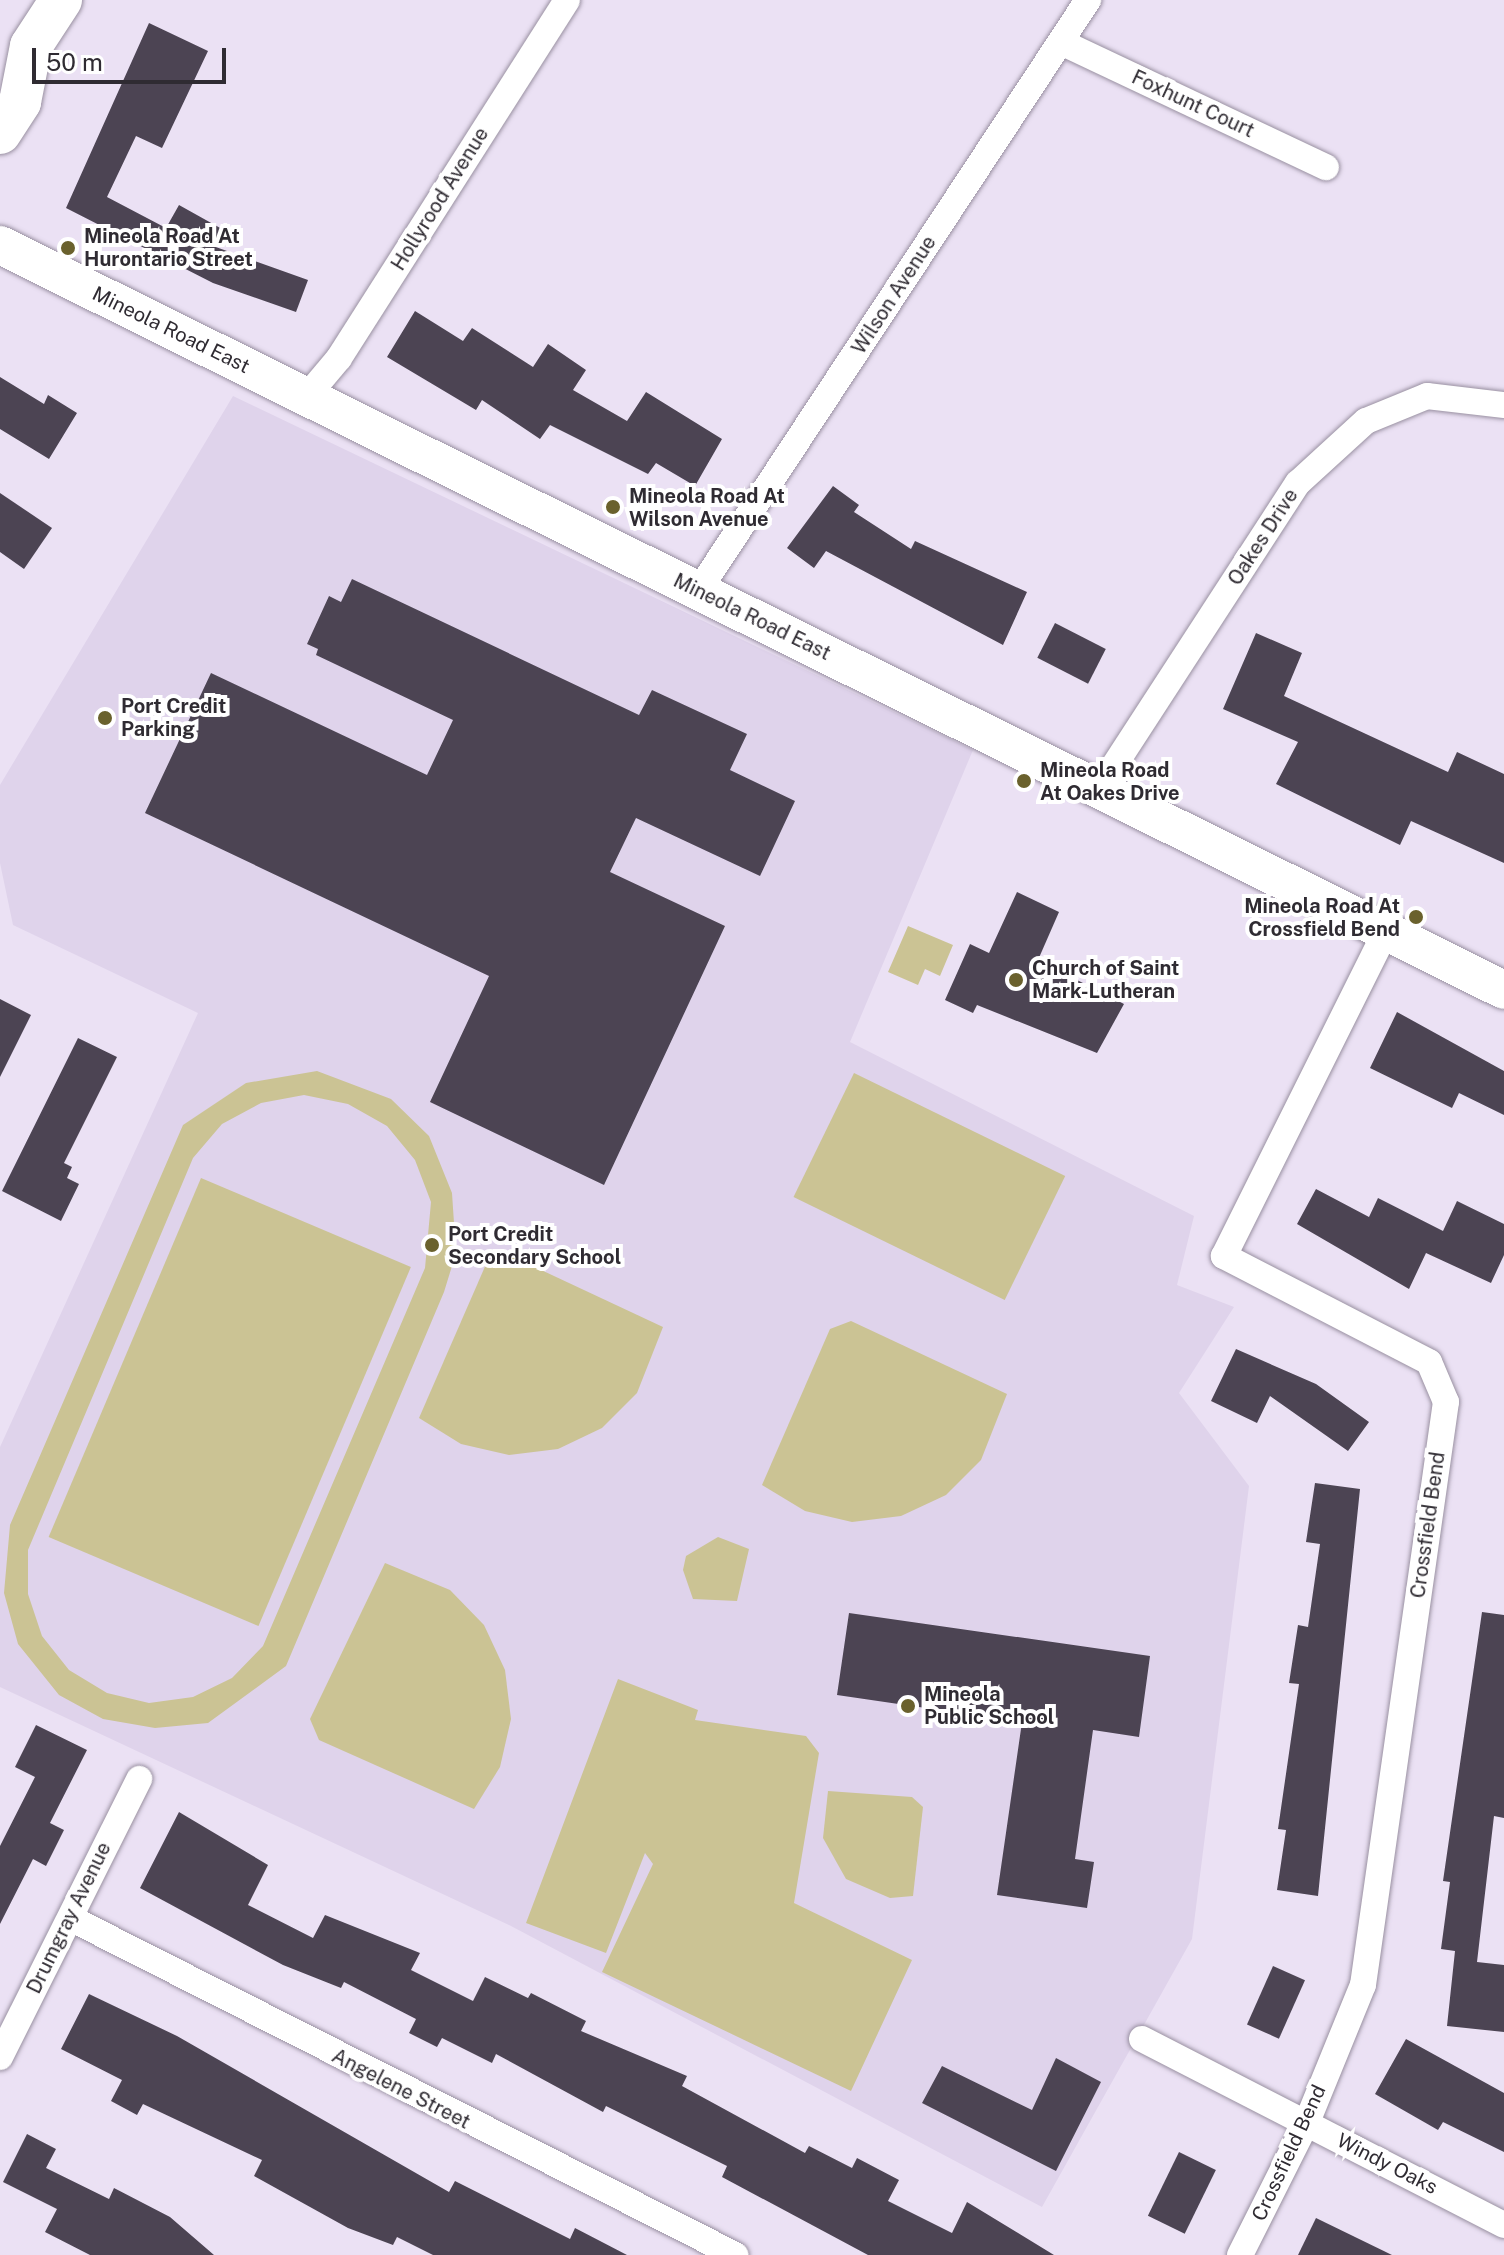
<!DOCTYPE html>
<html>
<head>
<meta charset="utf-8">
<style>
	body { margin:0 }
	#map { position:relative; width:1504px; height:2255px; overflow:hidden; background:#ebe1f4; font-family:"Public Sans",sans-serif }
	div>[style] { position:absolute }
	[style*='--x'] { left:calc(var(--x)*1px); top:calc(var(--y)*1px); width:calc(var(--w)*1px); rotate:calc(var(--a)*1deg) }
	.built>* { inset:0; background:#dfd3eb }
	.green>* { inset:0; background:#cbc394; transform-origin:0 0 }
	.building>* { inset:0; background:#4c4453; transform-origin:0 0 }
	.roads { filter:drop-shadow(0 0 2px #9990a1) drop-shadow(0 0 2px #9990a1) }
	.street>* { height:26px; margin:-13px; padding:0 13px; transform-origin:13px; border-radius:13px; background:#fff }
	.secondary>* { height:38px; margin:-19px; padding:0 19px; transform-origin:19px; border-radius:19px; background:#fff }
	.primary>* { height:42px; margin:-21px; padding:0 21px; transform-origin:21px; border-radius:21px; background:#fff }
	.dots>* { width:22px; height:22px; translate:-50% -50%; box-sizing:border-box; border:4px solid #fff; border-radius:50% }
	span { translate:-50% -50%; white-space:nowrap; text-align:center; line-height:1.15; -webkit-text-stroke:8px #fff; paint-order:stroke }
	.street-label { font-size:20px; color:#2f2b32 }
	.poi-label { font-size:20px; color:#2f2b32; font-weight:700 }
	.left { translate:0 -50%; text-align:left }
	.right { translate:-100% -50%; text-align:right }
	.scale { position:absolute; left:32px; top:48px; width:194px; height:36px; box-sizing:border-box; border:4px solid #2f2b32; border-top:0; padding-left:10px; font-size:24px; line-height:28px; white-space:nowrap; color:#2f2b32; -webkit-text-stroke:6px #fff; paint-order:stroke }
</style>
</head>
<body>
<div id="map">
	<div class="built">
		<i style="clip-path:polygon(233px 396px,973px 750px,850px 1042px,1194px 1216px,1177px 1285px,1234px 1307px,1179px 1393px,1249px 1486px,1192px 1939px,1042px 2207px,511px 1926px,0 1687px,0 1447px,198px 1013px,13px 925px,0 863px,0 785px)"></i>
	</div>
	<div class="green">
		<i style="clip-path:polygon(908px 926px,953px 945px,940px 976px,925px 969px,918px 985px,888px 972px)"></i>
		<i style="clip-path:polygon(evenodd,317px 1071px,391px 1099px,429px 1136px,452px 1193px,456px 1253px,444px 1292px,286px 1666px,208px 1723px,155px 1728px,103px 1719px,59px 1695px,18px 1644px,4px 1593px,10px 1525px,183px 1125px,246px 1083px,317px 1071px,304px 1095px,348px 1104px,387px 1126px,415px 1160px,431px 1202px,425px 1268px,263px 1646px,232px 1678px,193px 1697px,149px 1703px,107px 1693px,69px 1670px,42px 1636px,28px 1594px,28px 1550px,193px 1158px,222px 1124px,261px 1103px,304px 1095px)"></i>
		<i style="left:854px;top:1073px;width:235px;height:138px;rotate:26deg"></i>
		<i style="left:201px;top:1178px;width:228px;height:390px;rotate:23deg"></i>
		<i style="clip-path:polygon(507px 1254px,663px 1327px,637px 1393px,602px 1428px,558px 1449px,509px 1455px,461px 1444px,419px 1418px,487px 1262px)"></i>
		<i style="clip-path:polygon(851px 1321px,1007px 1394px,981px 1460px,946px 1495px,901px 1516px,852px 1522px,805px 1511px,762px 1485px,830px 1329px)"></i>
		<i style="clip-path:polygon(718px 1537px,749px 1549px,737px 1601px,693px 1599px,683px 1570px,686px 1556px)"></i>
		<i style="clip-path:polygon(385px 1563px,450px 1590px,484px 1625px,505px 1670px,511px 1719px,500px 1767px,474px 1809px,319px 1740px,310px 1719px)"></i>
		<i style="clip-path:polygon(618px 1679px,698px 1710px,695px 1720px,806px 1736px,819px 1753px,794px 1903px,912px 1960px,851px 2091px,602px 1972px,653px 1864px,645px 1853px,606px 1953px,526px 1923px)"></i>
		<i style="clip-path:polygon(828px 1791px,912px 1797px,923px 1807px,913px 1896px,890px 1898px,846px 1879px,823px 1838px)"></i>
	</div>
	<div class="building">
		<i style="clip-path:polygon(149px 23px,208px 51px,162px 148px,136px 136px,107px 197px,166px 228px,179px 205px,222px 229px,213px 246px,308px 280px,296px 312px,213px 283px,66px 208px)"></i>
		<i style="clip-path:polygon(415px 311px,463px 341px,472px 328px,533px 367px,548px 344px,586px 370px,573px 390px,627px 421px,646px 392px,722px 439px,695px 486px,656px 463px,648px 474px,550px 425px,540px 439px,482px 400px,476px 410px,387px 357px)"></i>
		<i style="clip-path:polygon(0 377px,44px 404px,48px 395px,77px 413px,49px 459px,0 429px)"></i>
		<i style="clip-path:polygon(833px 486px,859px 505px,854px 512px,911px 549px,915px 541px,1027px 592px,1003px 645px,826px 551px,814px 568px,787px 548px)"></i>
		<i style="clip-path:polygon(0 493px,52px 528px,24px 569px,0 552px)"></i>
		<i style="clip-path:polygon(352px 579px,639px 715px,652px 690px,747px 734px,730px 770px,795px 801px,760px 876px,636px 818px,610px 872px,725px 926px,604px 1185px,430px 1102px,489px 976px,145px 813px,211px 673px,427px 775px,453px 720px,316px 655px,318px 649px,307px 644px,329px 596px,341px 602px)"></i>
		<i style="left:1055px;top:623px;width:57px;height:39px;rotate:27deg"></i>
		<i style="clip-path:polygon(1256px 633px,1302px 653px,1284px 696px,1448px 772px,1457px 752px,1504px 774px,1504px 863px,1411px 821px,1400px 845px,1276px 784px,1298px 742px,1223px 709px)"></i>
		<i style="clip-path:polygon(1017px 892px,1059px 912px,1038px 960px,1124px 1004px,1097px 1053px,977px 1005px,973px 1013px,945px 1000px,970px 944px,989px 953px)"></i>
		<i style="clip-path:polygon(0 999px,31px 1015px,0 1077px)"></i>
		<i style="clip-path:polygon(1397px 1012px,1504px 1071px,1504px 1115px,1459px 1093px,1452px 1108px,1370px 1068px)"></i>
		<i style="clip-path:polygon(78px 1038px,117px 1057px,64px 1163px,72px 1167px,67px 1178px,79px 1184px,61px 1221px,2px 1191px)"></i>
		<i style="clip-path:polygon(1316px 1189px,1369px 1217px,1378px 1198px,1443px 1231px,1457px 1201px,1504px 1224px,1504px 1255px,1491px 1283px,1426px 1253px,1409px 1289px,1297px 1224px)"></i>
		<i style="clip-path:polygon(1236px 1349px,1316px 1384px,1369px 1422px,1348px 1451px,1270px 1396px,1257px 1423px,1211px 1401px)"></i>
		<i style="clip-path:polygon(1315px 1483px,1360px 1489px,1318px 1896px,1277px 1890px,1286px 1830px,1278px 1829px,1299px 1684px,1289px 1683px,1298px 1625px,1308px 1627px,1320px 1544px,1306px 1542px)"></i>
		<i style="clip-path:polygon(1482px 1612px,1504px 1615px,1504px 1818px,1494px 1816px,1477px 1962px,1504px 1965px,1504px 2032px,1447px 2026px,1455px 1951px,1441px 1949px,1450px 1882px,1443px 1881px)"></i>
		<i style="clip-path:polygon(849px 1613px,1150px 1656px,1139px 1737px,1093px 1730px,1075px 1859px,1094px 1862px,1087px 1908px,997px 1895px,1022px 1722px,837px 1695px)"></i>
		<i style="clip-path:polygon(36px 1725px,87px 1750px,50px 1823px,64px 1830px,46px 1866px,33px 1859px,0 1924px,0 1846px,35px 1777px,15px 1767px)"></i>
		<i style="clip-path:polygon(179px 1812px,268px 1865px,248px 1905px,313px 1938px,325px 1915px,420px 1953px,411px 1970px,473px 2001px,485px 1977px,528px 1998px,531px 1993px,586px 2021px,581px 2031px,687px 2076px,682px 2086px,805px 2153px,809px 2146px,852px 2168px,857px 2158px,899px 2180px,888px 2201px,952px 2233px,967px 2202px,1054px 2255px,868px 2255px,722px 2177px,727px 2166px,606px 2106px,603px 2112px,496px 2054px,492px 2063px,442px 2038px,437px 2047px,409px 2033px,416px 2019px,344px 1982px,341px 1988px,283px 1965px,140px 1888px)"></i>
		<i style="left:1273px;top:1966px;width:35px;height:64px;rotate:24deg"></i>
		<i style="clip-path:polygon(89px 1994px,177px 2036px,449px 2192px,455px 2181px,570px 2239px,575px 2228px,627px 2255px,433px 2255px,397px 2237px,393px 2245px,348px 2228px,254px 2176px,262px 2160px,143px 2104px,137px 2115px,111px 2101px,122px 2080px,61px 2049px)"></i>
		<i style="clip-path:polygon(1406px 2039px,1504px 2093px,1504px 2152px,1443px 2122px,1438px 2130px,1375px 2094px)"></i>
		<i style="clip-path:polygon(1056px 2058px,1101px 2082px,1056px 2171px,922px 2103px,942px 2066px,1032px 2110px)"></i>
		<i style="clip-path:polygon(27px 2134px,56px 2149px,46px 2168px,109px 2199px,114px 2188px,170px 2217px,214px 2255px,90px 2255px,45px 2232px,57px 2209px,3px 2182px)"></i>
		<i style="left:1179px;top:2152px;width:41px;height:71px;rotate:26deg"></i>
		<i style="clip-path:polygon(1316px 2218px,1392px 2255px,1298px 2255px)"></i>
	</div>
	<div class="roads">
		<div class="street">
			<i style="--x:1061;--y:42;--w:293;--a:25.3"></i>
			<i style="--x:308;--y:395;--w:48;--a:-50"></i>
			<i style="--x:339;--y:358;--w:424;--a:-57.5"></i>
			<i style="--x:699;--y:590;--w:707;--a:-56.6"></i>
			<i style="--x:1099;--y:789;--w:365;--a:-57"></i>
			<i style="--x:1298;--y:483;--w:92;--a:-42.4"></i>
			<i style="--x:1366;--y:421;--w:66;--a:-22.3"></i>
			<i style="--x:1427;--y:396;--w:78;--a:6.7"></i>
			<i style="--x:70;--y:1918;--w:746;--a:26.87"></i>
			<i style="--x:1142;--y:2039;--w:407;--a:27.2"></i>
			<i style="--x:0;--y:2057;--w:311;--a:-63.4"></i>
			<i style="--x:1240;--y:2255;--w:149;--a:-63.3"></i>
			<i style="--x:1307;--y:2122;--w:148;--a:-67.8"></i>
			<i style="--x:1363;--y:1985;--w:589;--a:-81.9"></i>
			<i style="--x:1446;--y:1402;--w:43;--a:-113"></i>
			<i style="--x:1429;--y:1362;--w:231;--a:-152.7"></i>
			<i style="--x:1224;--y:1256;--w:363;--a:-63.5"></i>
		</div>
		<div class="secondary">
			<i style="--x:0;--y:245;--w:1678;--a:26.35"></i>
		</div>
		<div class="primary">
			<i style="--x:0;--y:133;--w:37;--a:-57"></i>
			<i style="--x:20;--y:102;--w:57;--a:-78.9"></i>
			<i style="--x:31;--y:46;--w:55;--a:-56.9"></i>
		</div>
	</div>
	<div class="dots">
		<i style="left:68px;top:248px;background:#6a612d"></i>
		<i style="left:613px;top:507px;background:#6a612d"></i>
		<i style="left:105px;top:718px;background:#6a612d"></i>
		<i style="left:1024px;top:781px;background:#6a612d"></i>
		<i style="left:1416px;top:917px;background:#6a612d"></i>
		<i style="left:1016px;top:980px;background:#6a612d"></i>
		<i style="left:432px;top:1245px;background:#6a612d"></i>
		<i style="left:908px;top:1706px;background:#6a612d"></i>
	</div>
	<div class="street-label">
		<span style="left:1193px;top:104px;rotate:25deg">Foxhunt Court</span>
		<span style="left:440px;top:199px;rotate:-58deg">Hollyrood Avenue</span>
		<span style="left:894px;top:295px;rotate:-57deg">Wilson Avenue</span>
		<span style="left:171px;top:330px;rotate:26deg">Mineola Road East</span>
		<span style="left:1263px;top:537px;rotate:-57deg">Oakes Drive</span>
		<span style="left:752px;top:617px;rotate:26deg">Mineola Road East</span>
		<span style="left:1428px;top:1525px;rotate:-82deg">Crossfield Bend</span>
		<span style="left:69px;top:1918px;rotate:-64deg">Drumgray Avenue</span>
		<span style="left:401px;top:2089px;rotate:27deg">Angelene Street</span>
		<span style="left:1289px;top:2153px;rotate:-65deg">Crossfield Bend</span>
		<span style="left:1387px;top:2164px;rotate:27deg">Windy Oaks</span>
	</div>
	<div class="poi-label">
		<span class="left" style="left:84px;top:248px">Mineola Road At<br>Hurontario Street</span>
		<span class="left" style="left:629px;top:508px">Mineola Road At<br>Wilson Avenue</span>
		<span class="left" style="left:121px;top:718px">Port Credit<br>Parking</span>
		<span class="left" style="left:1040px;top:782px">Mineola Road<br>At Oakes Drive</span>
		<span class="right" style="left:1400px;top:918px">Mineola Road At<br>Crossfield Bend</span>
		<span class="left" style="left:1032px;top:980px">Church of Saint<br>Mark-Lutheran</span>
		<span class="left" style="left:448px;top:1246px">Port Credit<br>Secondary School</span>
		<span class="left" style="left:924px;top:1706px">Mineola<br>Public School</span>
	</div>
	<div class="scale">50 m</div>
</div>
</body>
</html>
